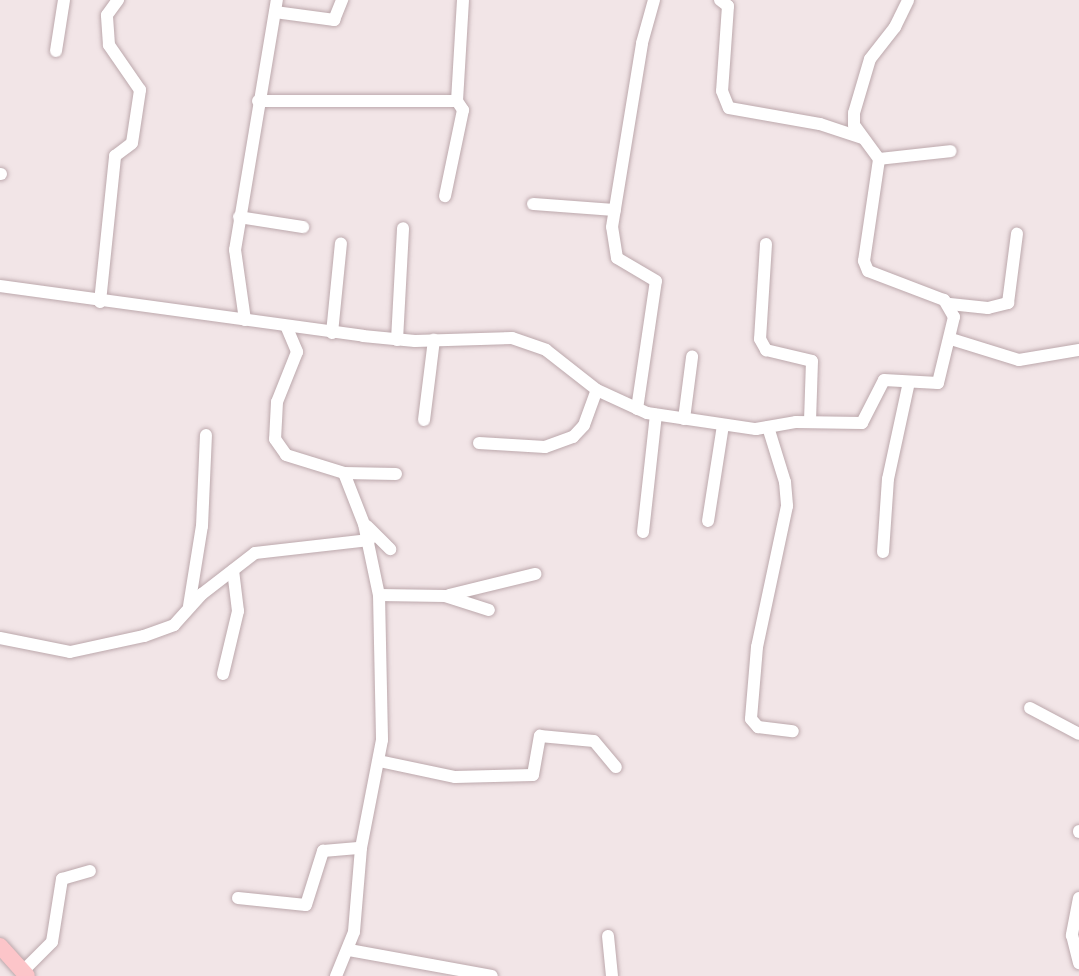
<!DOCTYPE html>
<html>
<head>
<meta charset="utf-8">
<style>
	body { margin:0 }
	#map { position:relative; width:1079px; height:976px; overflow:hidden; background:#f2e5e7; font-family:Raleway,sans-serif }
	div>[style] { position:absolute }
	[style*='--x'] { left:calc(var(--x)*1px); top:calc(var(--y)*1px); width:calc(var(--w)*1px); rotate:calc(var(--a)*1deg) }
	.roads { filter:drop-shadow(0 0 2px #bca8ac) drop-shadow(0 0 2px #bca8ac) }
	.street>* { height:12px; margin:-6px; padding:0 6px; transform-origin:6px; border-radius:6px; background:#fff }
	.secondary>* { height:16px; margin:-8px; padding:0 8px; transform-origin:8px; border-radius:8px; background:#fcc5c9 }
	span { translate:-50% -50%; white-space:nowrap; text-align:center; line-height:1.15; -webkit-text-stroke:6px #fff; paint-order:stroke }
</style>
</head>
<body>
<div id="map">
	<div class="roads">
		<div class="street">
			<i style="--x:720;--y:0;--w:10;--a:37"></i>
			<i style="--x:728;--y:6;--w:85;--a:94"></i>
			<i style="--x:722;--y:91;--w:18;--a:68"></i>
			<i style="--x:729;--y:108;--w:92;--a:10"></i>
			<i style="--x:820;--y:124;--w:44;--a:18.4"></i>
			<i style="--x:275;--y:12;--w:60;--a:7.7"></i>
			<i style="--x:334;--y:20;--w:22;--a:-68"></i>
			<i style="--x:56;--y:51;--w:52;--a:-81.1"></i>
			<i style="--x:258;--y:101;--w:199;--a:0"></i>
			<i style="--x:457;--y:101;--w:11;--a:56"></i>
			<i style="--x:463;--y:110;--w:88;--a:101.8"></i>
			<i style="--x:457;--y:101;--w:101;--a:-86.6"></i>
			<i style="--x:879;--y:159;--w:72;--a:-6.3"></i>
			<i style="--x:0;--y:174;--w:1;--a:0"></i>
			<i style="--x:533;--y:204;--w:82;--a:4.2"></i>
			<i style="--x:239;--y:217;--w:65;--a:8.9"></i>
			<i style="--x:766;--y:244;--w:95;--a:93.6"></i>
			<i style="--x:760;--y:339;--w:13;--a:61"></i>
			<i style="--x:766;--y:350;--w:47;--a:13.4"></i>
			<i style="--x:812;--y:361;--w:61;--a:91.9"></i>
			<i style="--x:0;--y:286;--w:366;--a:7.8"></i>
			<i style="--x:363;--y:336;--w:52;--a:5.5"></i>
			<i style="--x:415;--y:341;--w:97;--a:-1.8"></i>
			<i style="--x:512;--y:338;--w:36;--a:19"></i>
			<i style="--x:546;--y:350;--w:65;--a:38.1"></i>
			<i style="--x:597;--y:390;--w:55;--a:24.7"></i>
			<i style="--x:647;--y:413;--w:110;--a:8.4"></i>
			<i style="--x:756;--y:429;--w:41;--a:-9.9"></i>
			<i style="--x:796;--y:422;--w:66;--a:0.9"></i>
			<i style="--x:862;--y:423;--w:48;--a:-62.9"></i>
			<i style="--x:884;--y:380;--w:54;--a:3.2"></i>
			<i style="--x:938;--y:383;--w:68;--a:-76.4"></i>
			<i style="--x:954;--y:317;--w:20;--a:-120"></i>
			<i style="--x:944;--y:300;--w:81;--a:-159.1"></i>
			<i style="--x:868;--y:271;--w:11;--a:-112"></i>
			<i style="--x:864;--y:261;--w:103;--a:-81.6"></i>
			<i style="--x:879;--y:159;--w:42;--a:-126.3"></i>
			<i style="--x:854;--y:125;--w:12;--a:-90"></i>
			<i style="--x:854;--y:113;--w:56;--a:-73.5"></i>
			<i style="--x:870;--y:59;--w:41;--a:-52"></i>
			<i style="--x:895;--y:27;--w:30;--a:-64"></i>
			<i style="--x:100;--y:302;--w:147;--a:-84.1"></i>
			<i style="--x:115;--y:156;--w:21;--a:-37"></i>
			<i style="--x:132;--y:143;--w:54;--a:-81.4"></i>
			<i style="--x:140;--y:90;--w:55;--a:-124.6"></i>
			<i style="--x:109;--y:45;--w:30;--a:-94"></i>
			<i style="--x:107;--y:15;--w:19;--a:-54"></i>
			<i style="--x:950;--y:304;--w:38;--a:6"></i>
			<i style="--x:988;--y:308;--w:21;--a:-14"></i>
			<i style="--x:1008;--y:303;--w:70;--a:-82.6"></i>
			<i style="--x:245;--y:320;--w:71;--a:-98.1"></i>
			<i style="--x:235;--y:250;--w:254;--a:-80.5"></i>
			<i style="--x:287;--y:328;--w:26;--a:67"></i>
			<i style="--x:297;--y:352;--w:54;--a:111.8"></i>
			<i style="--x:277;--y:402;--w:37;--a:93"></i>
			<i style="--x:275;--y:439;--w:19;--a:55"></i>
			<i style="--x:286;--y:455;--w:61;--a:17.2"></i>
			<i style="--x:344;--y:473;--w:55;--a:68.6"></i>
			<i style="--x:364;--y:524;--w:73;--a:78.1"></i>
			<i style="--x:379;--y:595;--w:145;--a:88.8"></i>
			<i style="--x:382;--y:740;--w:110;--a:101"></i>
			<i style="--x:361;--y:848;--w:84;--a:94.8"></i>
			<i style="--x:354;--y:932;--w:48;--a:112.2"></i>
			<i style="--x:332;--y:333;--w:90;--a:-84.3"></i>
			<i style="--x:951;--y:339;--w:71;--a:17.2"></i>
			<i style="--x:1019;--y:360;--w:61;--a:-9.5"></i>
			<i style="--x:397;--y:340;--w:112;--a:-86.9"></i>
			<i style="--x:637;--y:409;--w:129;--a:-81.6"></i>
			<i style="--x:656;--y:281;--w:45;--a:-149.5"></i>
			<i style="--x:617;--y:258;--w:31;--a:-99"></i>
			<i style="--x:612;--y:227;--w:186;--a:-80.7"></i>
			<i style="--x:642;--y:43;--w:45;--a:-74.4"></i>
			<i style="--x:684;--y:419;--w:63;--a:-82.6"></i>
			<i style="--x:424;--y:420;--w:81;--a:-82.9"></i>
			<i style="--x:768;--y:427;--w:58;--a:72.8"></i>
			<i style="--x:785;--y:482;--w:24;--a:85"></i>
			<i style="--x:787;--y:506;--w:144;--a:102"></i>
			<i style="--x:757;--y:647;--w:72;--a:94.8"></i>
			<i style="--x:751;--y:719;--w:11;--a:49"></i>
			<i style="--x:758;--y:727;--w:35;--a:7"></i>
			<i style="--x:479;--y:443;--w:66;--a:3.5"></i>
			<i style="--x:545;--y:447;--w:30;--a:-20"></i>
			<i style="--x:573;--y:437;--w:16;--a:-47"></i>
			<i style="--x:584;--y:425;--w:37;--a:-70"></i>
			<i style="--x:344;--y:473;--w:52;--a:1.1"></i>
			<i style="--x:708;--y:521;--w:97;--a:-81.1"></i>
			<i style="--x:367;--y:526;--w:33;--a:45"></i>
			<i style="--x:643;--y:532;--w:118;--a:-83.7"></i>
			<i style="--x:883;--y:552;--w:73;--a:-86.1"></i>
			<i style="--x:888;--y:479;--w:99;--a:-77.8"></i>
			<i style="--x:379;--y:595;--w:66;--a:0.9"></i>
			<i style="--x:445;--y:596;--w:46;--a:17.7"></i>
			<i style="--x:449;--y:595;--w:89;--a:-13.7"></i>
			<i style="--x:189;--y:606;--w:81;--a:-80.8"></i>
			<i style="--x:202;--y:526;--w:91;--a:-87.5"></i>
			<i style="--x:0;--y:638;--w:71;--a:11.3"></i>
			<i style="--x:70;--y:652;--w:76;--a:-12.2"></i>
			<i style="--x:144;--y:636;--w:32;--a:-20"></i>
			<i style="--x:174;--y:625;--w:42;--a:-47.9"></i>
			<i style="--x:202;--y:594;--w:67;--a:-37.7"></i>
			<i style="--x:255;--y:553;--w:115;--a:-6.5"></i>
			<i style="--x:223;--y:674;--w:65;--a:-76.6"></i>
			<i style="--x:238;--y:611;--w:41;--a:-97"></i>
			<i style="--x:1030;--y:708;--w:55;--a:28"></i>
			<i style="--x:379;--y:761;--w:78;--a:11.9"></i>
			<i style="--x:455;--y:777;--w:78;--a:-1.5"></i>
			<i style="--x:533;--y:775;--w:40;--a:-80"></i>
			<i style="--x:540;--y:736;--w:54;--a:5.3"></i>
			<i style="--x:594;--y:741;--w:34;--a:50"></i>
			<i style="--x:1079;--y:831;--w:1;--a:90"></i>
			<i style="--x:238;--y:898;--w:68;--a:5.9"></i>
			<i style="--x:306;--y:905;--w:57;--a:-72.5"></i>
			<i style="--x:323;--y:851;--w:38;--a:-5"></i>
			<i style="--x:1079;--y:898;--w:38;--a:101"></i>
			<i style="--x:1072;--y:935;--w:29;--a:76"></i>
			<i style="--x:608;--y:936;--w:40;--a:84.3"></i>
			<i style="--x:349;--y:950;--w:145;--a:10.3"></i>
			<i style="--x:23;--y:971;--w:41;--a:-45"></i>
			<i style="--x:52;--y:942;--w:64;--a:-81"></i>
			<i style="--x:62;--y:879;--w:29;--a:-16"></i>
		</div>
		<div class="secondary">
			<i style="--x:0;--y:946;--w:40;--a:48"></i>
		</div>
	</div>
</div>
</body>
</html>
